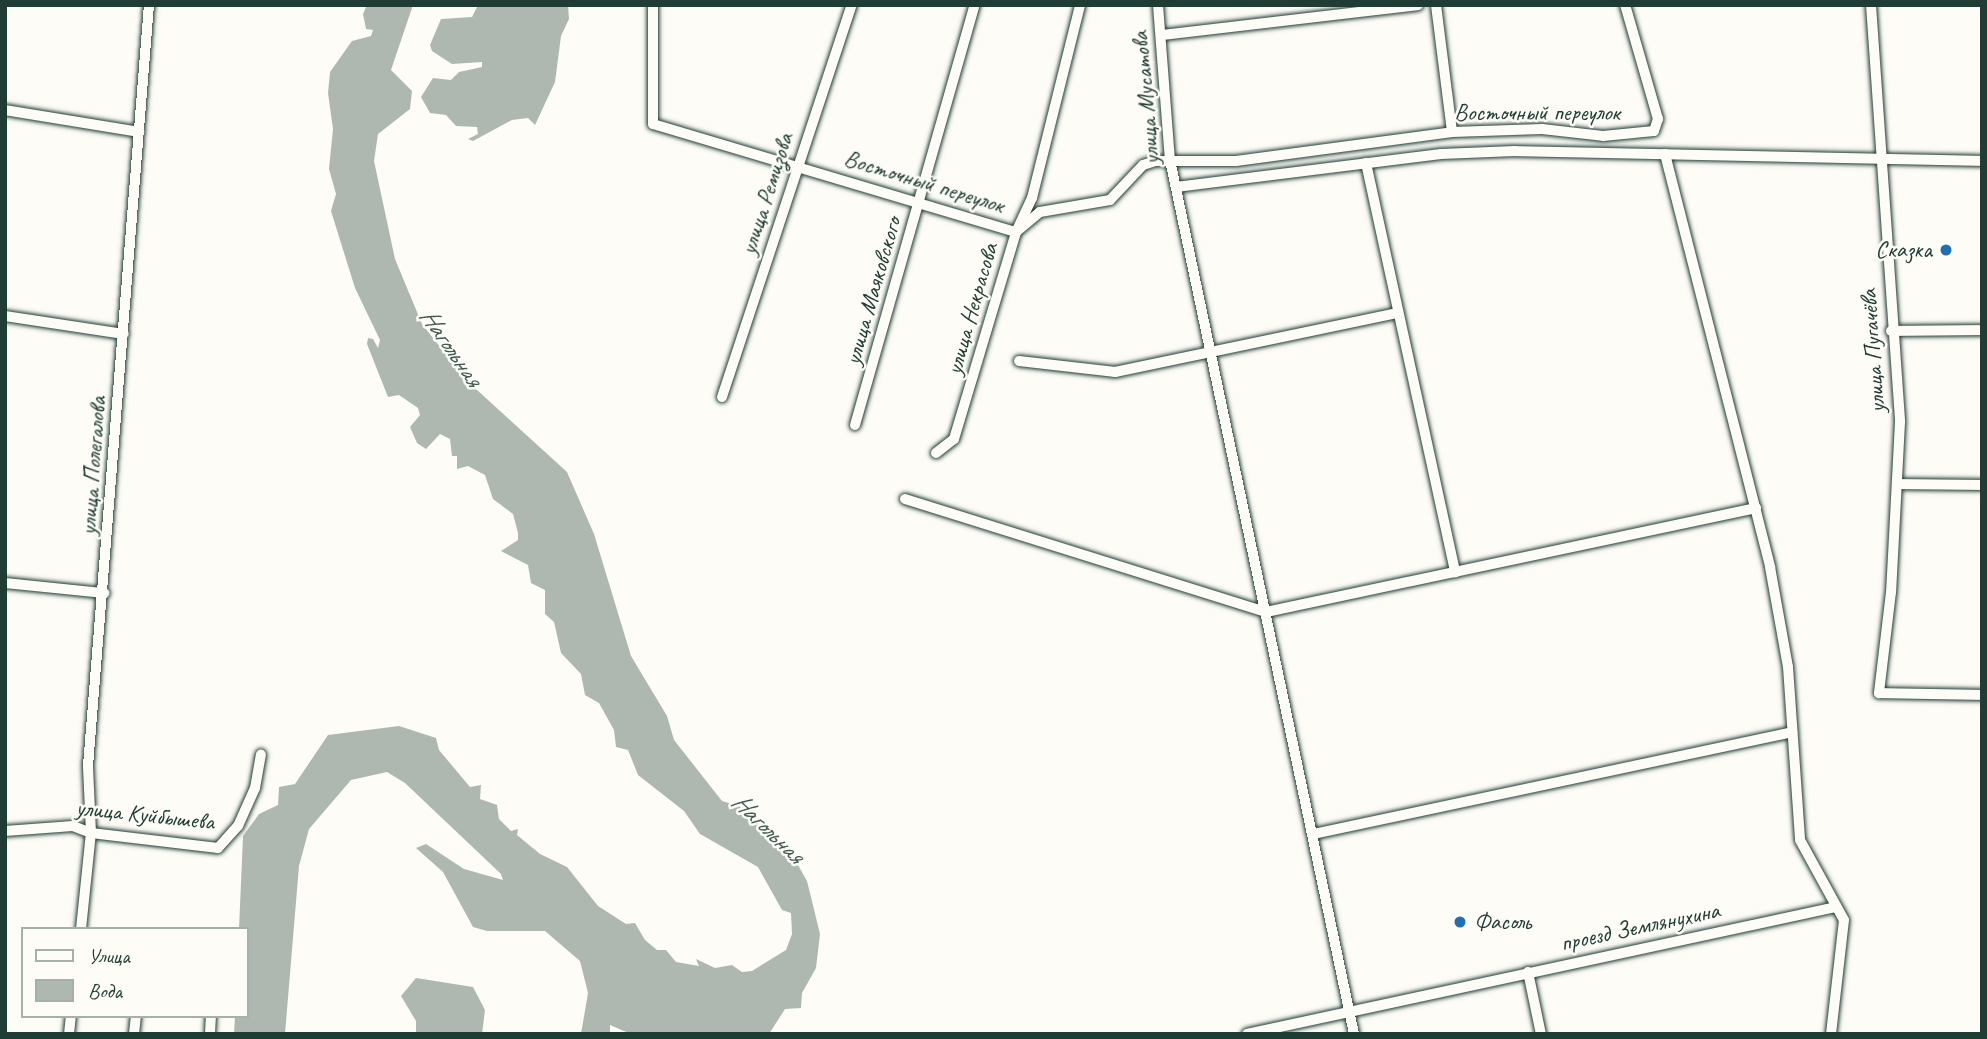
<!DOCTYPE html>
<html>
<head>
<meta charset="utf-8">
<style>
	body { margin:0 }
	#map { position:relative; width:1987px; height:1039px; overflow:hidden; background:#fdfcf7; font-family:Caveat,sans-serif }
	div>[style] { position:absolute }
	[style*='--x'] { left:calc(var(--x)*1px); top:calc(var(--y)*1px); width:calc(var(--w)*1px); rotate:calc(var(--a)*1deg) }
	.water>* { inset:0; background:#aeb8b1 }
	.roads { filter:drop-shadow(0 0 2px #1f3d34) drop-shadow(0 0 2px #1f3d34) }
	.minor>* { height:10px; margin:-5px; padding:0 5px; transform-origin:5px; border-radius:5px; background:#fdfcf7 }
	.dots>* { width:19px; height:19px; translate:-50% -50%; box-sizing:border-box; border:4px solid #fdfcf7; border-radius:50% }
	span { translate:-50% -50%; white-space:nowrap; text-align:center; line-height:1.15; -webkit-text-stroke:5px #fdfcf7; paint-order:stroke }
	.street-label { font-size:24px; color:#1f3d34 }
	.poi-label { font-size:24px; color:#1f3d34 }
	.right { translate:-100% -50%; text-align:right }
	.left { translate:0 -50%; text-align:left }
	.water-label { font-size:26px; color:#435c53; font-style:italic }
	.frame { position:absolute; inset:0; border:7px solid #1f3d34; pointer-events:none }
	.legend { position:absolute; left:21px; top:927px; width:228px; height:91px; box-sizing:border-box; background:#fdfcf7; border:2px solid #a4b0a9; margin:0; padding:9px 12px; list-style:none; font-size:21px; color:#1f3d34 }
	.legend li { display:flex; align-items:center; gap:14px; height:35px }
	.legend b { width:35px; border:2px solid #a4b0a9 }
</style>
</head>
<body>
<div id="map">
	<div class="water">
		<i style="clip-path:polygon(367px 5px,413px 5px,391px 70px,412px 91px,410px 109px,378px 134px,374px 161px,395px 259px,422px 324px,466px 380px,567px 472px,594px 534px,631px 656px,667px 716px,674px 740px,722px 801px,739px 806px,794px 858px,807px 881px,820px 934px,816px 968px,802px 993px,801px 1008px,785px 1009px,769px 1034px,631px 1034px,610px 1025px,610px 1034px,581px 1034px,588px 993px,580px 961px,545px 931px,487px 931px,473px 927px,443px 872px,416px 848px,426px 844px,464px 869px,503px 880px,501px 874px,405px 783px,387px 772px,351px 780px,309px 829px,299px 866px,285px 1034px,234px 1034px,235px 1016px,247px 1016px,247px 929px,239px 929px,243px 836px,259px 814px,278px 805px,279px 787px,295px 784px,328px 735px,399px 726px,436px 738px,439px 750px,470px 787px,481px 785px,480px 799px,497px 805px,499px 819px,511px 831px,518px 829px,517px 835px,540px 854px,567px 867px,598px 906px,626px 924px,635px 923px,645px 940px,657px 950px,666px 950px,676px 962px,699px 966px,696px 959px,715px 968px,732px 965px,742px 972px,752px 971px,786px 950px,792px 934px,791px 913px,782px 910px,758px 867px,700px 834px,684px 811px,638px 775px,628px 750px,616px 747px,614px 730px,599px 703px,585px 695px,581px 674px,561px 653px,554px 622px,545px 614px,545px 590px,531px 583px,528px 565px,501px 551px,518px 540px,518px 533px,513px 514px,493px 499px,485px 475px,468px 466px,457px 469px,457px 456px,452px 456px,450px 439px,440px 434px,426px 449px,417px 443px,410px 427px,420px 415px,418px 408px,399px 395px,388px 397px,367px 344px,368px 338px,373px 339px,378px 348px,380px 340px,355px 288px,331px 211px,336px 194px,329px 169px,333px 129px,328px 93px,330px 72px,352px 41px,371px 36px,373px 30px,366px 29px,363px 14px)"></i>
		<i style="clip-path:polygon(478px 5px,568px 5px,569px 19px,561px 36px,555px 82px,535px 125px,528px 118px,512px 120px,473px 141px,468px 139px,478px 134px,477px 127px,456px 126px,446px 115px,430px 113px,421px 97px,433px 78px,451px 80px,459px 72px,482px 67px,482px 62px,452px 64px,432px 51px,430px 45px,441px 19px,472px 17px)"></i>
		<i style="clip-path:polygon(416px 978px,473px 987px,485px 1010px,482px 1034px,416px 1034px,416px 1021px,401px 996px)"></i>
	</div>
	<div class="roads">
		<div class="minor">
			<i style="--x:653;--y:5;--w:119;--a:90"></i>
			<i style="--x:653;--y:124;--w:379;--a:16.6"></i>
			<i style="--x:1016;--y:232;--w:31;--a:-40"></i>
			<i style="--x:1040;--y:212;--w:71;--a:-9.7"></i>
			<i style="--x:1110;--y:200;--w:48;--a:-46.7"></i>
			<i style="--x:1143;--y:165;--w:13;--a:-18"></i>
			<i style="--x:1155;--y:161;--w:81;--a:0"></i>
			<i style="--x:1236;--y:161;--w:218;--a:-7.6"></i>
			<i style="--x:1452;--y:132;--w:90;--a:-1.9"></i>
			<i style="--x:1542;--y:129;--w:61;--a:6.5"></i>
			<i style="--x:1603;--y:136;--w:51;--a:-5.6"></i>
			<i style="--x:1654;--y:131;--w:13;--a:-72"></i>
			<i style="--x:1658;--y:119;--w:119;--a:-106.1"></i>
			<i style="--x:1158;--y:5;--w:155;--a:85.6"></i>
			<i style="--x:1170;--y:160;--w:893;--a:78.11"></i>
			<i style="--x:1436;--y:5;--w:128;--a:82.8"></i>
			<i style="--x:1871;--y:5;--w:418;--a:86"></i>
			<i style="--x:1900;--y:422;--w:170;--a:93"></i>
			<i style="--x:1891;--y:592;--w:102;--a:96.8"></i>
			<i style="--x:1879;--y:693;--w:103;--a:1.1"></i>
			<i style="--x:1163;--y:35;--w:257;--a:-6.7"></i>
			<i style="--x:5;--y:110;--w:136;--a:9.3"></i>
			<i style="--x:1665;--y:154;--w:426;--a:75.7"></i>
			<i style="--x:1770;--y:567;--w:102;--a:79.8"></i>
			<i style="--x:1788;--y:667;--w:173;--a:86"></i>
			<i style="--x:1800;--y:840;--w:91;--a:61.2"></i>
			<i style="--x:1844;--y:920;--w:115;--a:96.5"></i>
			<i style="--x:1366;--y:163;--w:419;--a:77.7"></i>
			<i style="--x:1176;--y:187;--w:267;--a:-7.1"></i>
			<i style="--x:1441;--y:154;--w:74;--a:-2.3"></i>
			<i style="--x:1515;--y:151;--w:467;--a:1.2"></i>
			<i style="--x:5;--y:316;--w:120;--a:8.6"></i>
			<i style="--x:1891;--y:331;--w:91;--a:-0.6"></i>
			<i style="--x:1019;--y:361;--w:97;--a:6.5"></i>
			<i style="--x:1115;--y:372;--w:289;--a:-11.8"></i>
			<i style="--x:722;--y:397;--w:413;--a:-71.7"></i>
			<i style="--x:855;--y:425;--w:437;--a:-74.1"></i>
			<i style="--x:936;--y:453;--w:23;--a:-38"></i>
			<i style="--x:954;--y:439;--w:216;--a:-73.3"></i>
			<i style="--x:1016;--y:232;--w:38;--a:-65"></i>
			<i style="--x:1032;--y:198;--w:199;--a:-76"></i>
			<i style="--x:1898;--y:484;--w:84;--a:0.7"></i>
			<i style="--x:905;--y:499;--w:378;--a:17.4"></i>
			<i style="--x:1266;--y:612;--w:501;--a:-11.98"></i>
			<i style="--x:5;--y:583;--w:100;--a:5.8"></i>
			<i style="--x:5;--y:831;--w:68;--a:-4.2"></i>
			<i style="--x:73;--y:826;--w:19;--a:21"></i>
			<i style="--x:91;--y:833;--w:128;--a:6.7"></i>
			<i style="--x:218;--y:848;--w:30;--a:-48"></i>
			<i style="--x:238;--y:826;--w:42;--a:-65.9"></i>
			<i style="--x:255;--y:788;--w:34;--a:-80"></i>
			<i style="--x:1313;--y:834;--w:490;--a:-12"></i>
			<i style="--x:81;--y:929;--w:97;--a:-84.1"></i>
			<i style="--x:91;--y:833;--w:67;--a:-92.6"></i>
			<i style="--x:88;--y:766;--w:763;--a:-85.42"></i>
			<i style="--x:1528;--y:972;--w:63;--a:78.2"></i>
			<i style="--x:69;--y:1034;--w:18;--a:-84"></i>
			<i style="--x:134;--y:1034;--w:18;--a:-84"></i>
			<i style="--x:210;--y:1034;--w:18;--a:-87"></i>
			<i style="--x:1247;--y:1034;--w:603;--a:-12.17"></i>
		</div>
	</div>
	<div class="dots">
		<i style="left:1946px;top:250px;background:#1f6fb2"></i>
		<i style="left:1460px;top:922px;background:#1f6fb2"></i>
	</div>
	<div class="street-label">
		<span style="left:1146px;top:98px;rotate:-95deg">улица Мусатова</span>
		<span style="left:1537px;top:113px">Восточный переулок</span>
		<span style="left:924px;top:182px;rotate:17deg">Восточный переулок</span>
		<span style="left:767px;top:194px;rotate:-72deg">улица Ремизова</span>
		<span style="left:873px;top:291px;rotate:-74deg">улица Маяковского</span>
		<span style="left:972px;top:309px;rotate:-74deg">улица Некрасова</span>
		<span style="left:1873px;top:351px;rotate:-94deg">улица Пугачёва</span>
		<span style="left:93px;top:466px;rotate:-86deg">улица Полегалова</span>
		<span style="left:145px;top:815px;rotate:6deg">улица Куйбышева</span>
		<span style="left:1640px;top:927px;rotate:-12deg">проезд Землянухина</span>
	</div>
	<div class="poi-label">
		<span class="right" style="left:1932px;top:250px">Сказка</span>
		<span class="left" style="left:1474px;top:922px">Фасоль</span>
	</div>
	<div class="water-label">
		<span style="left:451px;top:347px;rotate:55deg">Нагольная</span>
		<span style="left:768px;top:828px;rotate:44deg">Нагольная</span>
	</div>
	<div class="frame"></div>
	<ul class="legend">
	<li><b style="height:9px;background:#fdfcf7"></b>Улица</li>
	<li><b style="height:19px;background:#aeb8b1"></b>Вода</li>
	</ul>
</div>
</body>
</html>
